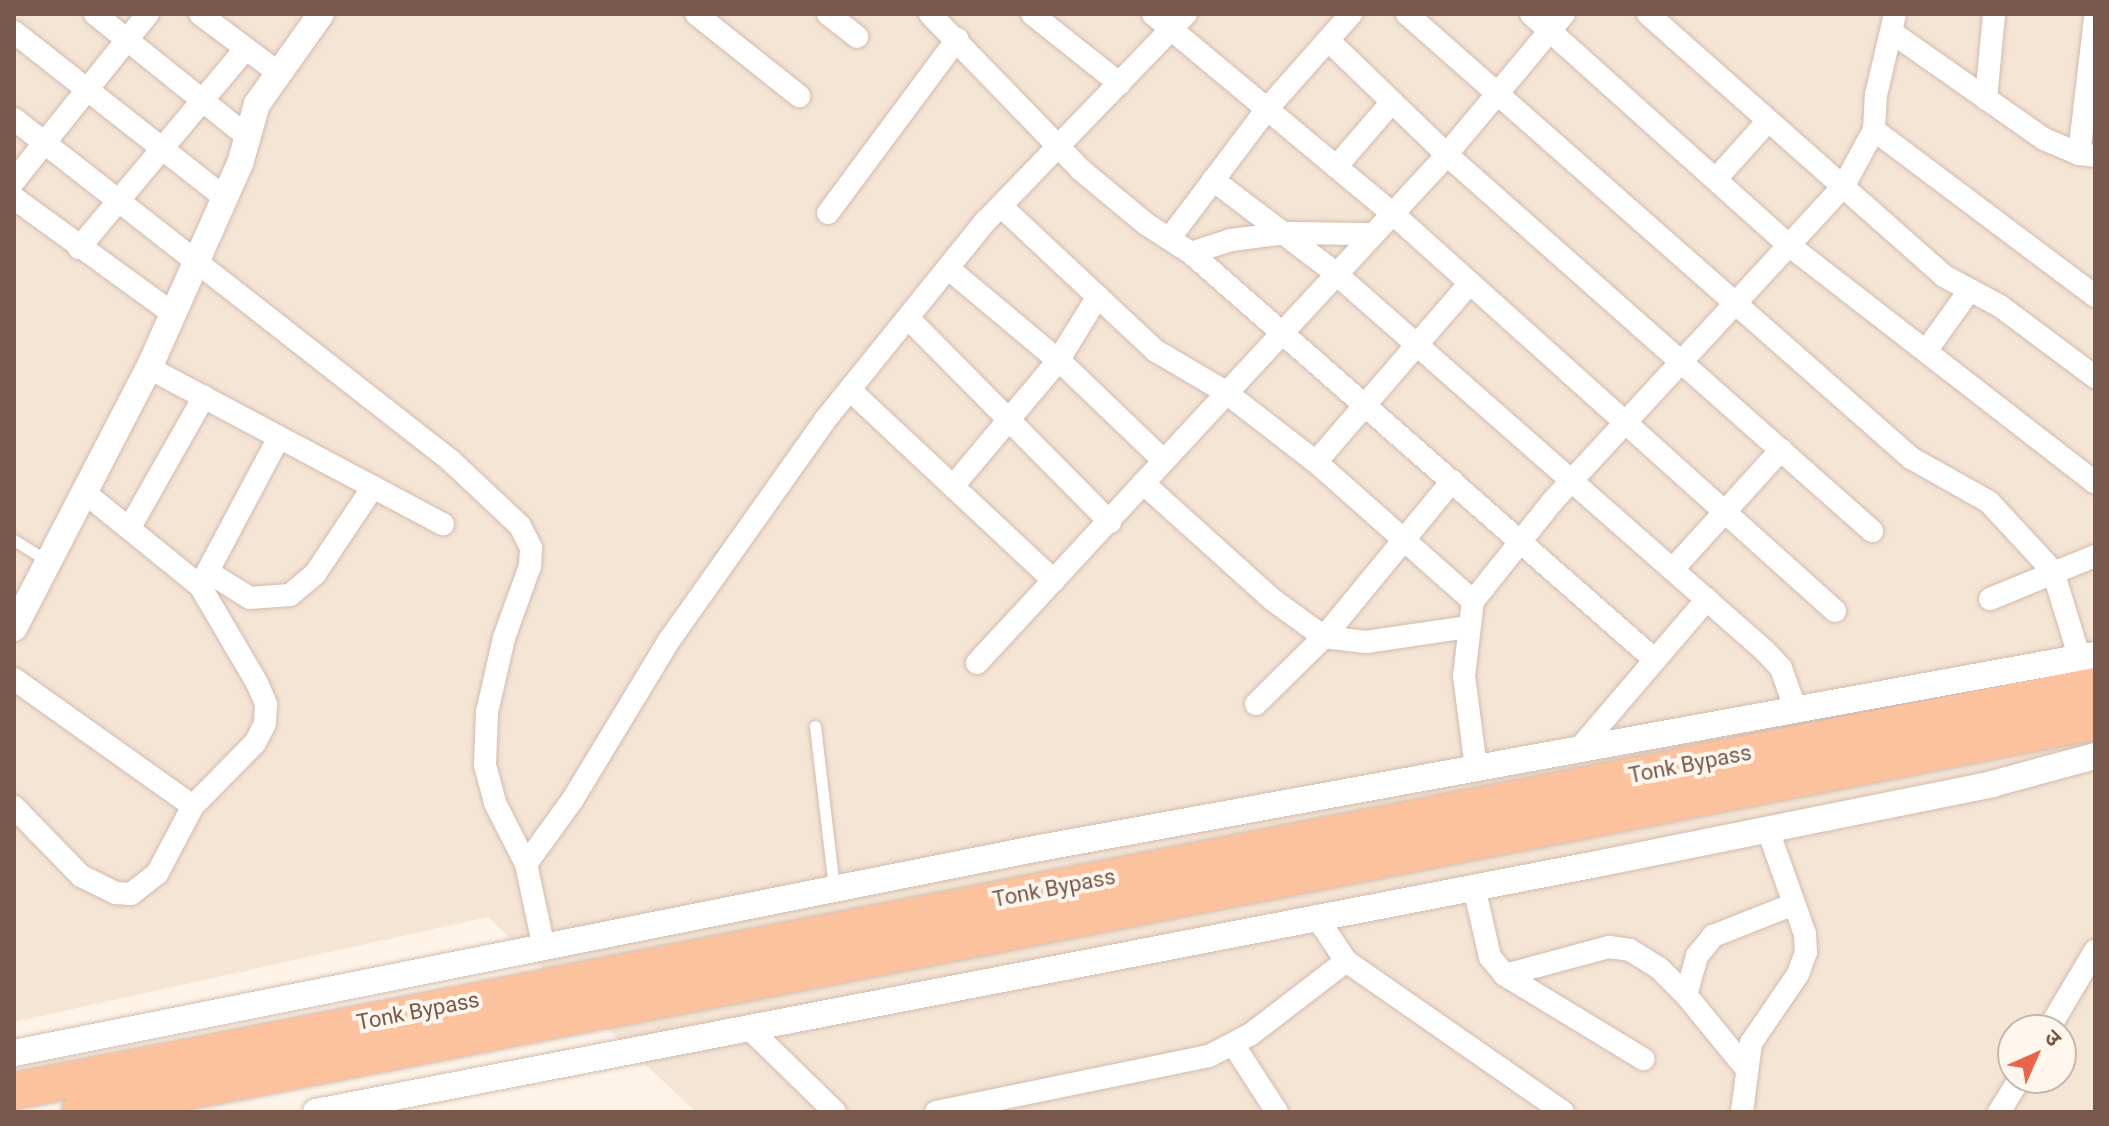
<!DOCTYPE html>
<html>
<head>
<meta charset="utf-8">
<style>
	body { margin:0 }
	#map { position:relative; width:2109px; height:1126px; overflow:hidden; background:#fdf3e7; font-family:Roboto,"Noto Sans Devanagari",sans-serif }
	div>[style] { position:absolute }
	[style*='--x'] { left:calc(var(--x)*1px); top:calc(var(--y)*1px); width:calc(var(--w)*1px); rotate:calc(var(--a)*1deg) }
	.residential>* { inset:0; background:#f5e5d5 }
	.roads { filter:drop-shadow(0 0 2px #d2bcae) drop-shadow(0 0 2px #d2bcae) }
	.service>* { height:11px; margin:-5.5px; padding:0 5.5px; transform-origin:5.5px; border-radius:5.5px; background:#fff }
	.minor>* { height:22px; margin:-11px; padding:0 11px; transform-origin:11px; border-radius:11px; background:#fff }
	.tertiary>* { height:26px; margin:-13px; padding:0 13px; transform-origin:13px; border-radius:13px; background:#fff }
	.trunk>* { height:36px; margin:-18px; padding:0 18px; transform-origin:18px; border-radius:18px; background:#fbc29d }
	span { translate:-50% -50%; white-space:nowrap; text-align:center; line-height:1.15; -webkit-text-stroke:8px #fff7ee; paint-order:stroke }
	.street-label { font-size:22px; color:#78584a }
	.frame { position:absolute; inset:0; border:16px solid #78584a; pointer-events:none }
	.north { position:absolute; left:1997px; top:1014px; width:80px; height:80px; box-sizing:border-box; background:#fff7ee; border:2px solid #c9b7ac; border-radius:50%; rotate:45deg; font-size:22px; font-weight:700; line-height:32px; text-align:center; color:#78584a }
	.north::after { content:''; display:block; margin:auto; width:28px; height:36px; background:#eb6348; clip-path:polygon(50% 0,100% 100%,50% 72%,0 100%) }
</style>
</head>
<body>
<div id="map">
	<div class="residential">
		<i style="clip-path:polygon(evenodd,14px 14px,2095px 14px,2095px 1112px,696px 1112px,488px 917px,14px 1022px,14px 14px,2013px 1030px,2061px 1030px,2061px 1078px,2013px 1078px,2013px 1030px)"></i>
	</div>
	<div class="roads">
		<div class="service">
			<i style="--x:14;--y:540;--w:39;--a:32"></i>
			<i style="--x:815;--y:726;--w:163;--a:83.3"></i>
		</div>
		<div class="minor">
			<i style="--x:95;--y:14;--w:196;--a:38.8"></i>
			<i style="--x:200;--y:14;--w:95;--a:36.9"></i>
			<i style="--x:696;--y:14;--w:132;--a:38.5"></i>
			<i style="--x:828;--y:14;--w:37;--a:38"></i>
			<i style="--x:930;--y:14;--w:217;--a:45.9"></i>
			<i style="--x:1081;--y:170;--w:85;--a:39.7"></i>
			<i style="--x:1146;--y:224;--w:54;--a:32.8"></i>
			<i style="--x:1191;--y:253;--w:617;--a:41.26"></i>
			<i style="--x:1032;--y:14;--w:112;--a:38.5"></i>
			<i style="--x:1153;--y:14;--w:310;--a:39.8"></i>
			<i style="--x:1391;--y:212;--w:597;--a:41.94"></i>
			<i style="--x:1407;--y:14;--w:672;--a:41.38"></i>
			<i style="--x:1911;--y:458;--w:90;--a:29.4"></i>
			<i style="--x:1989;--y:502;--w:94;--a:47.2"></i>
			<i style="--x:2053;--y:571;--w:89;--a:73"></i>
			<i style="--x:1531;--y:14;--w:348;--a:41.9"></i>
			<i style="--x:1790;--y:246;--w:386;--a:37.8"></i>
			<i style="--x:1648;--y:14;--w:395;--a:41.5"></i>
			<i style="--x:1944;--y:276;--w:64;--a:28.2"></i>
			<i style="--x:2000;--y:306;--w:119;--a:36.8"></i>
			<i style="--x:2095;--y:18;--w:137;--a:96.7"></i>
			<i style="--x:2079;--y:154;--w:16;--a:7"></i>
			<i style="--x:14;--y:32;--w:270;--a:38.2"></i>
			<i style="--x:1894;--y:34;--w:183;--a:35"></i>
			<i style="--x:2044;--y:139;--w:38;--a:23"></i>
			<i style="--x:1328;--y:40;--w:164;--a:44"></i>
			<i style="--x:1446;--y:154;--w:569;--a:41.51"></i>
			<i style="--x:1986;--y:99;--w:85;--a:-84.6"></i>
			<i style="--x:14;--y:119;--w:554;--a:38.03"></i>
			<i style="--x:450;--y:460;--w:96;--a:43.3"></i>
			<i style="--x:520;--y:526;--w:25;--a:63"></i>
			<i style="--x:531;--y:548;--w:18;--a:93"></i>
			<i style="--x:530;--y:566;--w:77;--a:109.9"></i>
			<i style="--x:504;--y:638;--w:76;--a:102.9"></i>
			<i style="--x:487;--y:712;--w:53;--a:92.2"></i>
			<i style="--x:485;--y:765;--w:39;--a:75"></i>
			<i style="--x:495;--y:803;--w:68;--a:63.1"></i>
			<i style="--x:526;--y:864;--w:86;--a:77.9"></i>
			<i style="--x:1874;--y:130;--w:276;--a:36.9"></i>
			<i style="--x:1336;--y:167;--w:86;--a:-49.3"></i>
			<i style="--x:1716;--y:179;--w:78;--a:-48.1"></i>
			<i style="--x:1213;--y:180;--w:152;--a:37.2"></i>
			<i style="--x:1334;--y:272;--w:574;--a:41.33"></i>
			<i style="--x:1765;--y:651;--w:23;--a:47"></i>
			<i style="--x:1781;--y:668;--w:42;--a:70.7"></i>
			<i style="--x:14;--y:181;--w:214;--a:-51.3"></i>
			<i style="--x:14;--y:198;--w:194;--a:36"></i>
			<i style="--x:1002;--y:207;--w:211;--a:43.1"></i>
			<i style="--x:1156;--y:351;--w:79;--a:30.5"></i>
			<i style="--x:1224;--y:391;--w:116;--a:37.7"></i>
			<i style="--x:1316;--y:462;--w:210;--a:41.5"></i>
			<i style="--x:828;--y:213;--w:217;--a:-53.4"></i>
			<i style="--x:1169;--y:239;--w:163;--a:-53"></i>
			<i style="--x:1267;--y:109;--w:127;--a:-48.5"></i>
			<i style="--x:79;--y:248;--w:257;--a:-50.1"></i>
			<i style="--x:1191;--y:253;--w:42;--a:-18"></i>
			<i style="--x:1231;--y:240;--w:54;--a:-7.4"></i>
			<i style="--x:1285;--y:233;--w:85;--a:0.7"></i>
			<i style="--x:949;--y:269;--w:150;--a:39.9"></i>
			<i style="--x:1064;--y:365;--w:137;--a:43.8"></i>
			<i style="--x:909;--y:319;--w:286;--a:45.3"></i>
			<i style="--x:1926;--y:351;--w:74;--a:-54.4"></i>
			<i style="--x:149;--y:368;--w:333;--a:28"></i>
			<i style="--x:850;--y:390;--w:279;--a:43.1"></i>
			<i style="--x:1316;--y:462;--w:236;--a:-49.3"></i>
			<i style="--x:1143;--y:483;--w:175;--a:42"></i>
			<i style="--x:1273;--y:600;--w:63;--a:36"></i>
			<i style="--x:1324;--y:637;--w:42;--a:6.8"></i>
			<i style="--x:1366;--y:642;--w:102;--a:-8.4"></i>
			<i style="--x:954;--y:485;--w:162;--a:-50"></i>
			<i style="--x:1058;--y:361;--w:76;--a:-58.4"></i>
			<i style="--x:130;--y:527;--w:150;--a:-60.4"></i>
			<i style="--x:1673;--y:569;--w:161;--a:-47.8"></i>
			<i style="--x:208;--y:572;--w:49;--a:31.8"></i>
			<i style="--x:250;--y:598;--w:40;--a:-4.3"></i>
			<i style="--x:290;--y:595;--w:33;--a:-40"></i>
			<i style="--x:315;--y:574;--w:105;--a:-56.3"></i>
			<i style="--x:201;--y:584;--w:166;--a:-62"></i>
			<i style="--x:1990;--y:599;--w:113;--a:-22.3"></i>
			<i style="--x:977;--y:663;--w:676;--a:-47.22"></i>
			<i style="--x:1436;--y:167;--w:199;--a:-50.1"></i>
			<i style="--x:14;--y:679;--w:219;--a:35.4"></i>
			<i style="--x:1256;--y:704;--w:95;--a:-44.6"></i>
			<i style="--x:1324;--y:637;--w:202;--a:-50.6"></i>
			<i style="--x:1579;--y:749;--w:197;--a:-49.5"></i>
			<i style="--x:1476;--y:768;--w:93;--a:-97.4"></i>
			<i style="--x:1464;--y:676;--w:76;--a:-83.2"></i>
			<i style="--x:1473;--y:601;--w:127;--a:-51.4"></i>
			<i style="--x:1552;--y:502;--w:429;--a:-47.3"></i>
			<i style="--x:1843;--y:187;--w:65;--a:-61.5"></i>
			<i style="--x:1874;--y:130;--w:35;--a:-87"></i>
			<i style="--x:1876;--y:95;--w:83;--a:-76.8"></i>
			<i style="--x:14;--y:807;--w:96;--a:45.8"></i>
			<i style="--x:81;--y:876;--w:39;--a:26"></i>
			<i style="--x:116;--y:893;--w:15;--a:4"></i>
			<i style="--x:131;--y:894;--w:33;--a:-38"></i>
			<i style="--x:157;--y:874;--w:77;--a:-62.1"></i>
			<i style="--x:193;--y:806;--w:88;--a:-45.5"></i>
			<i style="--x:255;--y:743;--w:22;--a:-63"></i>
			<i style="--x:265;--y:723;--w:19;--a:-87"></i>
			<i style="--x:266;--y:704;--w:23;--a:-113"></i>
			<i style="--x:257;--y:683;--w:113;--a:-120.4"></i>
			<i style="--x:200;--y:586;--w:149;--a:-141"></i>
			<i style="--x:526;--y:864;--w:80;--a:-54.1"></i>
			<i style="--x:573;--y:799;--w:184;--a:-58.8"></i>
			<i style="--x:668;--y:642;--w:272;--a:-54.7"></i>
			<i style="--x:825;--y:420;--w:255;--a:-51.1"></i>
			<i style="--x:985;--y:222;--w:289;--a:-46"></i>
			<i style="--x:1474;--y:887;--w:72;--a:77.1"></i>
			<i style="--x:1490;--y:957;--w:23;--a:50"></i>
			<i style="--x:1505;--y:975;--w:162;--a:31.3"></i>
			<i style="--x:1316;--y:916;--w:54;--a:56.3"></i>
			<i style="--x:1346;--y:961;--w:264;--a:34.8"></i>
			<i style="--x:1505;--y:975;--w:108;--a:-15.1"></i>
			<i style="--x:1609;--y:947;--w:21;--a:8"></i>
			<i style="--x:1630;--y:950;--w:34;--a:32"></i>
			<i style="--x:1659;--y:968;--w:38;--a:45"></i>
			<i style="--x:1686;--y:995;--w:93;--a:50.7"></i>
			<i style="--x:1686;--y:995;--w:41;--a:-74.2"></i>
			<i style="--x:1697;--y:956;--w:26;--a:-51"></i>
			<i style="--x:1713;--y:936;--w:87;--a:-21.6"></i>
			<i style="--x:751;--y:1030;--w:117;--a:44.3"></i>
			<i style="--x:2048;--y:1030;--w:92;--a:-59.3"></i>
			<i style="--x:1233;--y:1044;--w:81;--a:57.1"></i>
			<i style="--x:936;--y:1112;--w:279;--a:-11.6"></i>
			<i style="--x:1209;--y:1056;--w:47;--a:-27.6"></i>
			<i style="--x:1251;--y:1034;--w:120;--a:-37.5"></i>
			<i style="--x:1742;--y:1112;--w:70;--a:-82.6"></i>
			<i style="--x:1751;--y:1043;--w:83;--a:-55.7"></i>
			<i style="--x:1798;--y:974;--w:23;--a:-70"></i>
			<i style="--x:1806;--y:952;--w:18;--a:-93"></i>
			<i style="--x:1805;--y:934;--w:110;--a:-109.6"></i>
			<i style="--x:1999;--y:1112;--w:40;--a:-58"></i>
		</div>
		<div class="tertiary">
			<i style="--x:14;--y:628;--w:293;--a:-62.6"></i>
			<i style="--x:149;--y:368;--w:223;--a:-66"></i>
			<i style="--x:240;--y:164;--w:62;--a:-74.2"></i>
			<i style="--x:257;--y:104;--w:110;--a:-54.6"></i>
			<i style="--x:14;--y:1053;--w:1035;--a:-11.31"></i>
			<i style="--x:1029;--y:850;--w:1084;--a:-10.37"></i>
			<i style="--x:316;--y:1112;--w:1305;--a:-10.96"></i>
			<i style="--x:1597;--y:864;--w:403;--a:-11.4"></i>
			<i style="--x:1992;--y:784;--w:107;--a:-15.2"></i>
		</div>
		<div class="trunk">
			<i style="--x:14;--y:1091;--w:2120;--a:-11.01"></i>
			<i style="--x:80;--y:1112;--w:2053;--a:-10.98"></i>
		</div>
	</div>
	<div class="street-label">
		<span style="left:1690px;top:764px;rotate:-11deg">Tonk Bypass</span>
		<span style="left:1054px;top:888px;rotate:-11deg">Tonk Bypass</span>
		<span style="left:418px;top:1011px;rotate:-11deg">Tonk Bypass</span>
	</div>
	<div class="frame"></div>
	<div class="north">उ</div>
</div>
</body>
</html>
